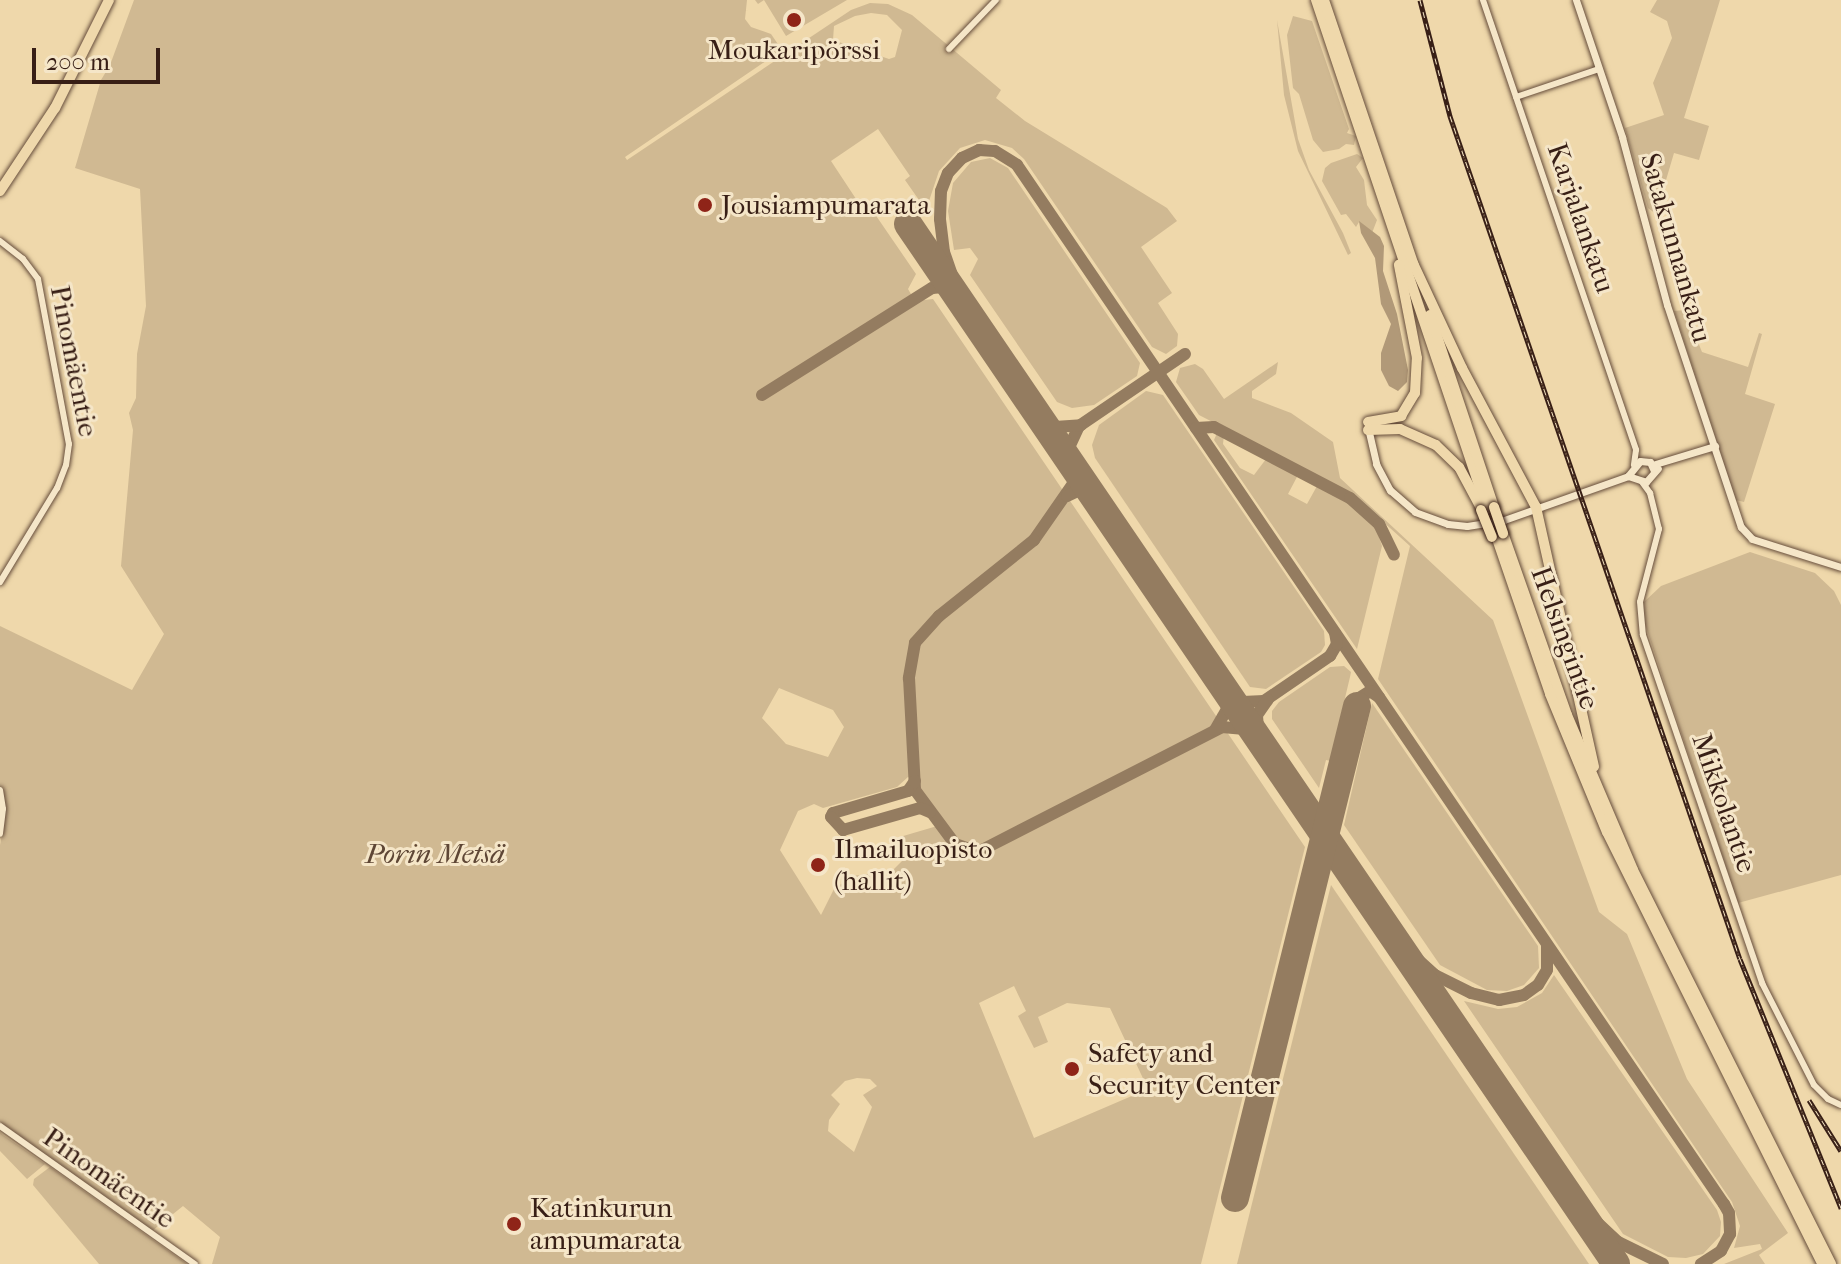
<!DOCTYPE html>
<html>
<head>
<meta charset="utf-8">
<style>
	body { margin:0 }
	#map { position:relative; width:1841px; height:1264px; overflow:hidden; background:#efd8ab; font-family:"IM FELL French Canon",serif }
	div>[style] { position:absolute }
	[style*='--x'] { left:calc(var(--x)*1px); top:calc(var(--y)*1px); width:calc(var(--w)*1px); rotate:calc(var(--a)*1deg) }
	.green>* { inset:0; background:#d0b992 }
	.water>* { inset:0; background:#b19978 }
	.taxiway>* { height:12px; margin:-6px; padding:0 6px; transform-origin:6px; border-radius:6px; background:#947c60 }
	.runway>* { height:28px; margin:-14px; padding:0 14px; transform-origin:14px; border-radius:14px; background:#947c60 }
	.roads { filter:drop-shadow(0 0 2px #664d3b) drop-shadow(0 0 2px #664d3b) }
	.tertiary>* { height:6px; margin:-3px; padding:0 3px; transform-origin:3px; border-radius:3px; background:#f5e6c8 }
	.secondary>* { height:7px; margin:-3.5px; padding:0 3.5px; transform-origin:3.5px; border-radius:3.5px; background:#f5e6c8 }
	.trunk>* { height:10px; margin:-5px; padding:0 5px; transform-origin:5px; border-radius:5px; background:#efd8ab }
	.rail>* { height:5px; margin-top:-2.5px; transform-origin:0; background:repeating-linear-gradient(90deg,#f5e6c8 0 6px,#381f16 0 12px); box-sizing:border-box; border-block:2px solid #381f16 }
	.bridges { filter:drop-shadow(0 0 2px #381f16) drop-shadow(0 0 2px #381f16) }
	.trunk-bridge>* { height:10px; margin:-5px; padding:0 5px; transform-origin:5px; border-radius:5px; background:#efd8ab }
	.dots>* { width:22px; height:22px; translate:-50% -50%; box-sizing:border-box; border:4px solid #f5e6c8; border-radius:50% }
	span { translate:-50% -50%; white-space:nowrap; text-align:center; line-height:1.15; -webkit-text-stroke:6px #f5e6c8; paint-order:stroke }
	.poi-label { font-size:28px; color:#381f16 }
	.left { translate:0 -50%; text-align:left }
	.street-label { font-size:28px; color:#381f16 }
	.park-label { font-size:28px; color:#5e4635; font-style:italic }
	.scale { position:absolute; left:32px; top:48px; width:128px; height:36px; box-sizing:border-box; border:4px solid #381f16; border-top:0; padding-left:10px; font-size:24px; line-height:28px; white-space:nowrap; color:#381f16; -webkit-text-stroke:6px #f5e6c8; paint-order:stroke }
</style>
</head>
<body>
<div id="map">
	<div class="green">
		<i style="clip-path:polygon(evenodd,134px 0,747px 0,745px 19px,751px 27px,771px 34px,782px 50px,625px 157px,627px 160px,851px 10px,870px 3px,888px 4px,912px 15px,1001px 90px,996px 98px,1025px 121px,1167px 208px,1177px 221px,1141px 247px,1172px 293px,1158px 303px,1178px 334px,1177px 346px,1166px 354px,1152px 347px,1024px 159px,1012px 148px,985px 140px,960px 148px,939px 171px,926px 210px,905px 180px,910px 176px,878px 129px,831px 161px,862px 208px,868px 204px,916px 274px,908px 289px,915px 301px,933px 299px,1305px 847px,1201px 1264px,212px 1264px,220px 1237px,183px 1206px,152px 1231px,0 1122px,0 845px,5px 819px,0 786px,0 626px,132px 690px,164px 634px,121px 566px,133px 430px,129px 413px,136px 398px,137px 354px,146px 306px,140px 189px,75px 168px,101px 80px,110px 65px,134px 0,871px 13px,887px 15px,902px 30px,895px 57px,889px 59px,833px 40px,834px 26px,855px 16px,871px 13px,134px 0,779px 688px,833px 710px,844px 727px,828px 757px,786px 744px,762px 718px,779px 688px,134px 0,908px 777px,917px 778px,922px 794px,944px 824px,893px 839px,904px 859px,885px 878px,873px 873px,853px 876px,834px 889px,821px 915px,780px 850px,798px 811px,814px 804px,823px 808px,897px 787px,908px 777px,134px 0,1014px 986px,1026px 1011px,1018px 1016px,1034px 1048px,1048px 1042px,1038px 1017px,1067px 1003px,1110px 1008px,1148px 1089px,1034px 1138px,979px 1003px,1014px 986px,134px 0,857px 1078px,870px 1079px,877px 1086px,863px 1095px,872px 1107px,854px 1152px,828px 1131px,829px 1120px,840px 1104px,831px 1095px,845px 1081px,857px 1078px)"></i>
		<i style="clip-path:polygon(755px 0,847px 0,786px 36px,764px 0,758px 4px)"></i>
		<i style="clip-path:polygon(1657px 0,1720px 0,1684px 118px,1709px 126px,1699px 160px,1674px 153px,1656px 214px,1648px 208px,1625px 128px,1664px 115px,1653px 83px,1672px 38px,1667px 21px,1650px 12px)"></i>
		<i style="clip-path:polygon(1293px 16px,1312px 21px,1349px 129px,1347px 133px,1356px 136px,1354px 145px,1346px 144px,1339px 149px,1323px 152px,1313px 140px,1299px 94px,1293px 88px,1287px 35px)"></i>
		<i style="clip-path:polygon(1277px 20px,1298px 139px,1309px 170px,1343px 233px,1351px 253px,1348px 255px,1298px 151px,1284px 95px)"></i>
		<i style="clip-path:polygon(1357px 154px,1363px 158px,1356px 167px,1364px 180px,1367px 205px,1377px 220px,1372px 233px,1359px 222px,1356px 227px,1346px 214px,1341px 215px,1322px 181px,1325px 168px,1331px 163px)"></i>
		<i style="clip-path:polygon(990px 158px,1008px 168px,1140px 363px,1137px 376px,1094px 405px,1072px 408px,1057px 402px,970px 275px,978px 259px,970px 248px,954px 250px,948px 211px,953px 183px,971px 162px)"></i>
		<i style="clip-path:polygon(1685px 310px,1702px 352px,1748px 367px,1759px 333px,1762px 334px,1745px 394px,1775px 404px,1744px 502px,1736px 500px,1674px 311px)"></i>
		<i style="clip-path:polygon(1278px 362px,1276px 374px,1252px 391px,1252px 398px,1291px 413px,1333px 442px,1340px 478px,1493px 620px,1599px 912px,1627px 934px,1687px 1079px,1788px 1233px,1759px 1255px,1765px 1264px,1724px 1264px,1762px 1249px,1760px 1244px,1734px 1248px,1740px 1226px,1732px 1202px,1378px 679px,1410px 546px,1351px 493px,1199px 415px,1176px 382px,1180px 368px,1195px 364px,1203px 369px,1224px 399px)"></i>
		<i style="clip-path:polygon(1146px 391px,1163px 395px,1324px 631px,1325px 645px,1321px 652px,1266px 689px,1250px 687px,1095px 458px,1092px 445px,1099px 425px)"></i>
		<i style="clip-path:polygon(1217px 433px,1224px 435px,1223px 444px,1240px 468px,1254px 475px,1266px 459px,1298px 475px,1288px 494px,1307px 504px,1317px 486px,1356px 508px,1376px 528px,1382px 546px,1357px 649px,1214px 440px)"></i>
		<i style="clip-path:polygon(1750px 552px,1815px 573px,1834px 591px,1841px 605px,1841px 875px,1738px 903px,1643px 618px,1644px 602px,1661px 586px)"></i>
		<i style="clip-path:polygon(1344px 666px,1351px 672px,1350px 677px,1330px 761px,1326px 760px,1319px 788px,1272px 719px,1272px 711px,1279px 702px,1330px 667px)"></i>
		<i style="clip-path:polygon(1372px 703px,1538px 946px,1539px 968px,1524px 985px,1507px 991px,1487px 990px,1440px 965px,1344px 825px)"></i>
		<i style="clip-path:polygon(1331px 885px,1589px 1264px,1237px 1264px)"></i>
		<i style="clip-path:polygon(1554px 975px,1717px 1210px,1721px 1222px,1720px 1236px,1703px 1254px,1686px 1258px,1668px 1257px,1623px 1234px,1464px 1001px,1498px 1009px,1517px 1007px,1542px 993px)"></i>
		<i style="clip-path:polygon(0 1132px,3px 1135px,45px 1164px,27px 1179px,0 1151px)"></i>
		<i style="clip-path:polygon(50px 1167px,187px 1264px,99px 1264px,33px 1185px,34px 1179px)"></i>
	</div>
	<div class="water">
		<i style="clip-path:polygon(1359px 221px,1380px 237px,1384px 246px,1383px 271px,1397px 314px,1408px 370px,1407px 382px,1398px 391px,1389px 386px,1381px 370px,1381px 353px,1391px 324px,1381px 304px,1375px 258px,1361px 233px)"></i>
	</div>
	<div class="taxiway">
		<i style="--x:961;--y:301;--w:52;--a:-109.1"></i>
		<i style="--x:944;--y:252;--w:33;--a:-97"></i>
		<i style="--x:940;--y:219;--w:28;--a:-88"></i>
		<i style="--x:941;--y:191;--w:19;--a:-69"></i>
		<i style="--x:948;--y:173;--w:21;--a:-47"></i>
		<i style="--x:962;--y:158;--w:19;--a:-25"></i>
		<i style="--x:979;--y:150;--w:16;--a:4"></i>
		<i style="--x:995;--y:151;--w:26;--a:32"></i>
		<i style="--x:1017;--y:165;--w:1257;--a:55.77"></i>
		<i style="--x:1724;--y:1204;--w:10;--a:61"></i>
		<i style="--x:1729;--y:1213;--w:21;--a:87"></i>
		<i style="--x:1730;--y:1234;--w:19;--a:118"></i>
		<i style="--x:1721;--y:1251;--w:24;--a:147"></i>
		<i style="--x:1185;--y:354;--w:128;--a:145.8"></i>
		<i style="--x:1079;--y:426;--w:23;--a:115"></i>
		<i style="--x:1069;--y:447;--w:35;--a:80"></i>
		<i style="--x:1075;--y:481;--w:72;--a:124.8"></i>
		<i style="--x:1034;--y:540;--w:122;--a:141.3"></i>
		<i style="--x:939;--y:616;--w:36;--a:132"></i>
		<i style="--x:915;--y:643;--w:36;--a:100"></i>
		<i style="--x:909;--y:678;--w:112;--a:86.9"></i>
		<i style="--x:915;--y:790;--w:67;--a:53.5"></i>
		<i style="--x:955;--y:844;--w:24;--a:19"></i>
		<i style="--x:978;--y:852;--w:274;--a:-27.1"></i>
		<i style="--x:1222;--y:727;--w:23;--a:5"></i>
		<i style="--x:1245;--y:729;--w:19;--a:36"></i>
		<i style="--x:762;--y:395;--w:201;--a:-32.2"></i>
		<i style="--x:932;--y:288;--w:12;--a:-5"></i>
		<i style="--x:944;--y:287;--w:14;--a:30"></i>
		<i style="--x:1037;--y:413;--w:23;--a:38"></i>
		<i style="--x:1055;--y:427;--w:26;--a:-4"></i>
		<i style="--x:1196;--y:428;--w:18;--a:-3"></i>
		<i style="--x:1214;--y:427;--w:153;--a:27.6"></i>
		<i style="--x:1350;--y:498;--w:39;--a:42"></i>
		<i style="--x:1379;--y:524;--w:34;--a:64"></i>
		<i style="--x:1067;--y:496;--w:14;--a:-25"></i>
		<i style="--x:1080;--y:490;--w:17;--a:28"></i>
		<i style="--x:1223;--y:686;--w:26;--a:39"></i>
		<i style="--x:1243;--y:702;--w:21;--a:-3"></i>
		<i style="--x:1264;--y:701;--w:80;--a:-34.3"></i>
		<i style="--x:1330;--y:656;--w:14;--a:-60"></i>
		<i style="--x:1337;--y:644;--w:11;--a:-100"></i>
		<i style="--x:1359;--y:698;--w:13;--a:-32"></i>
		<i style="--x:1370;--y:691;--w:11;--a:34"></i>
		<i style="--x:1215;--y:730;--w:24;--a:-60"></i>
		<i style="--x:1227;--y:709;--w:20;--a:-99"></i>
		<i style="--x:1259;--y:739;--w:24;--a:-95"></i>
		<i style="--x:1257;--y:715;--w:19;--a:-55"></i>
		<i style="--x:915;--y:781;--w:12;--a:125"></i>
		<i style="--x:908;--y:791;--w:78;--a:163.7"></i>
		<i style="--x:833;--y:813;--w:4;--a:117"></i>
		<i style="--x:831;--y:817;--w:18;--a:47"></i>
		<i style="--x:843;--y:830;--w:80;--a:-15.9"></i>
		<i style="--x:920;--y:808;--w:11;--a:22"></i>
		<i style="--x:1395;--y:939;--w:54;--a:42"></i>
		<i style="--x:1435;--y:975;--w:40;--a:26.6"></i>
		<i style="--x:1471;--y:993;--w:29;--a:14"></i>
		<i style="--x:1499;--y:1000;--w:25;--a:-11"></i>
		<i style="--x:1524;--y:995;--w:17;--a:-36"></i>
		<i style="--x:1538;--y:985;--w:17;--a:-59"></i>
		<i style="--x:1547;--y:970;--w:24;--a:-90"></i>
		<i style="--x:1570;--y:1197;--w:66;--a:43.2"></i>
		<i style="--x:1618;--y:1242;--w:50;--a:26.1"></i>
	</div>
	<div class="runway">
		<i style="--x:908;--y:224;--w:1258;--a:55.75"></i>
		<i style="--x:1235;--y:1198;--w:507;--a:-76.07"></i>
	</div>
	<div class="roads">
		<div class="tertiary">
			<i style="--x:1483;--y:0;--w:475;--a:71.2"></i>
			<i style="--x:1636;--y:450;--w:15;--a:98"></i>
			<i style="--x:949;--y:49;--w:68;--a:-46.2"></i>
			<i style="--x:1516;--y:97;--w:88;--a:-18.6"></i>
			<i style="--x:0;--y:241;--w:29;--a:38"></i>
			<i style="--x:23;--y:259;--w:25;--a:53"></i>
			<i style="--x:38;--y:279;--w:168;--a:79.4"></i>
			<i style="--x:69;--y:444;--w:21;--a:98"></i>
			<i style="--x:66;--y:465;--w:25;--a:111"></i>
			<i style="--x:57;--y:488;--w:110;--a:121.2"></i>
			<i style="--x:1642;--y:482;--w:14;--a:54"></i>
			<i style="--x:1650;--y:493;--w:37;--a:76"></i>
			<i style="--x:1659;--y:529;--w:75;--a:104.6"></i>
			<i style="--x:1640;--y:602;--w:33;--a:85"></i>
			<i style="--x:1643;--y:635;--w:368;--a:71.1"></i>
			<i style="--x:1762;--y:983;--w:114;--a:63"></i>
			<i style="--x:1814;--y:1085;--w:20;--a:45"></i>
			<i style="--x:1828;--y:1099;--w:14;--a:25"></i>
			<i style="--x:0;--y:790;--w:19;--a:81"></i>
			<i style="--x:3;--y:809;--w:25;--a:97"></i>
			<i style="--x:0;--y:1126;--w:239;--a:35.3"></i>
		</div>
		<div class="secondary">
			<i style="--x:1576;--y:0;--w:145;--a:71.4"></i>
			<i style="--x:1622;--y:137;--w:174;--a:75"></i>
			<i style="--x:1667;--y:305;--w:234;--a:71.6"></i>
			<i style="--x:1741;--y:527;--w:16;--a:47"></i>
			<i style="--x:1752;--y:539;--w:93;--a:17.5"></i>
			<i style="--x:1368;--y:428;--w:37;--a:77"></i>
			<i style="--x:1376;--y:464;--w:30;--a:62"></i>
			<i style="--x:1390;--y:490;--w:33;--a:41"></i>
			<i style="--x:1415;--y:512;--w:35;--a:20"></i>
			<i style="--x:1448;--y:524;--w:19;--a:6"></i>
			<i style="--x:1467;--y:526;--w:37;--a:-9"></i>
			<i style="--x:1504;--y:520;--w:132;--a:-19.5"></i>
			<i style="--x:1628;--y:476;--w:19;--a:-51"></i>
			<i style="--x:1640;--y:461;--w:10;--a:6"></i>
			<i style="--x:1650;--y:462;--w:10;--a:66"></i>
			<i style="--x:1652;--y:465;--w:66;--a:-16.8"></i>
			<i style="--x:1628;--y:476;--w:19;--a:18"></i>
			<i style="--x:1646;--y:482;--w:18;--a:-49"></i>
		</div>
		<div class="trunk">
			<i style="--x:1316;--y:0;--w:537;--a:71.43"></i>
			<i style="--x:1324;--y:0;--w:281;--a:71.3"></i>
			<i style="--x:0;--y:191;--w:100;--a:-56.5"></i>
			<i style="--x:55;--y:108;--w:121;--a:-63.4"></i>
			<i style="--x:1413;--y:263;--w:116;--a:65"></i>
			<i style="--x:1462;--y:368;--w:157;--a:62"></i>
			<i style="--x:1536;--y:507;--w:266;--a:77.4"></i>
			<i style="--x:1430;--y:315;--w:202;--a:71.6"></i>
			<i style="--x:1368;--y:422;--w:34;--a:-10"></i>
			<i style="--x:1401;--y:416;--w:27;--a:-59"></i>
			<i style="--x:1415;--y:393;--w:35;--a:-87"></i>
			<i style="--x:1417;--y:358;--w:95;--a:-101"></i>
			<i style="--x:1368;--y:430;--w:32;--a:-2"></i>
			<i style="--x:1400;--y:429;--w:39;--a:24"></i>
			<i style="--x:1436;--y:445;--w:32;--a:44"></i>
			<i style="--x:1459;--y:467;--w:47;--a:61.8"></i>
			<i style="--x:1503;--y:533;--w:193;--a:70.6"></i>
			<i style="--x:1567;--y:715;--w:168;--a:66.9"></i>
			<i style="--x:1633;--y:870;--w:441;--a:63.3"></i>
			<i style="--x:1496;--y:536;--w:167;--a:71.1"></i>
			<i style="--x:1550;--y:694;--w:149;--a:67.6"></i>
			<i style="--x:1607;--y:832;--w:483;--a:63.5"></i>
		</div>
	</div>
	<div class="rail">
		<i style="--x:1420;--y:0;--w:120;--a:75.5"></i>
		<i style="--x:1450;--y:116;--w:891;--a:71.02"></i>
		<i style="--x:1740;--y:959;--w:269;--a:67.9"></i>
		<i style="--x:1809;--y:1100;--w:60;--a:57.9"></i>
	</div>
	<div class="bridges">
		<div class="trunk-bridge">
			<i style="--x:1494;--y:507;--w:28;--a:71"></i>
			<i style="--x:1481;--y:510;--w:29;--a:68"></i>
		</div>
	</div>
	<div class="dots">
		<i style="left:794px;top:20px;background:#8f2418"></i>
		<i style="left:705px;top:205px;background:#8f2418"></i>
		<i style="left:818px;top:865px;background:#8f2418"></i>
		<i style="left:1072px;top:1069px;background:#8f2418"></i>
		<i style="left:514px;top:1224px;background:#8f2418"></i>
	</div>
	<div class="poi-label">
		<span style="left:794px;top:50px">Moukaripörssi</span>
		<span class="left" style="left:721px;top:205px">Jousiampumarata</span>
		<span class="left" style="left:834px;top:865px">Ilmailuopisto<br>(hallit)</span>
		<span class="left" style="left:1088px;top:1069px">Safety and<br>Security Center</span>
		<span class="left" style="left:530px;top:1224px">Katinkurun<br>ampumarata</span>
	</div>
	<div class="street-label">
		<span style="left:1581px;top:218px;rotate:71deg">Karjalankatu</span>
		<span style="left:1676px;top:248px;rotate:74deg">Satakunnankatu</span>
		<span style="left:74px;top:361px;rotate:79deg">Pinomäentie</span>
		<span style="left:1565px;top:638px;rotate:70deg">Helsingintie</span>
		<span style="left:1724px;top:803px;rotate:71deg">Mikkolantie</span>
		<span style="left:109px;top:1178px;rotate:35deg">Pinomäentie</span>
	</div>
	<div class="park-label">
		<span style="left:435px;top:854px">Porin Metsä</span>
	</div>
	<div class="scale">200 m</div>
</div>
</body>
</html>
